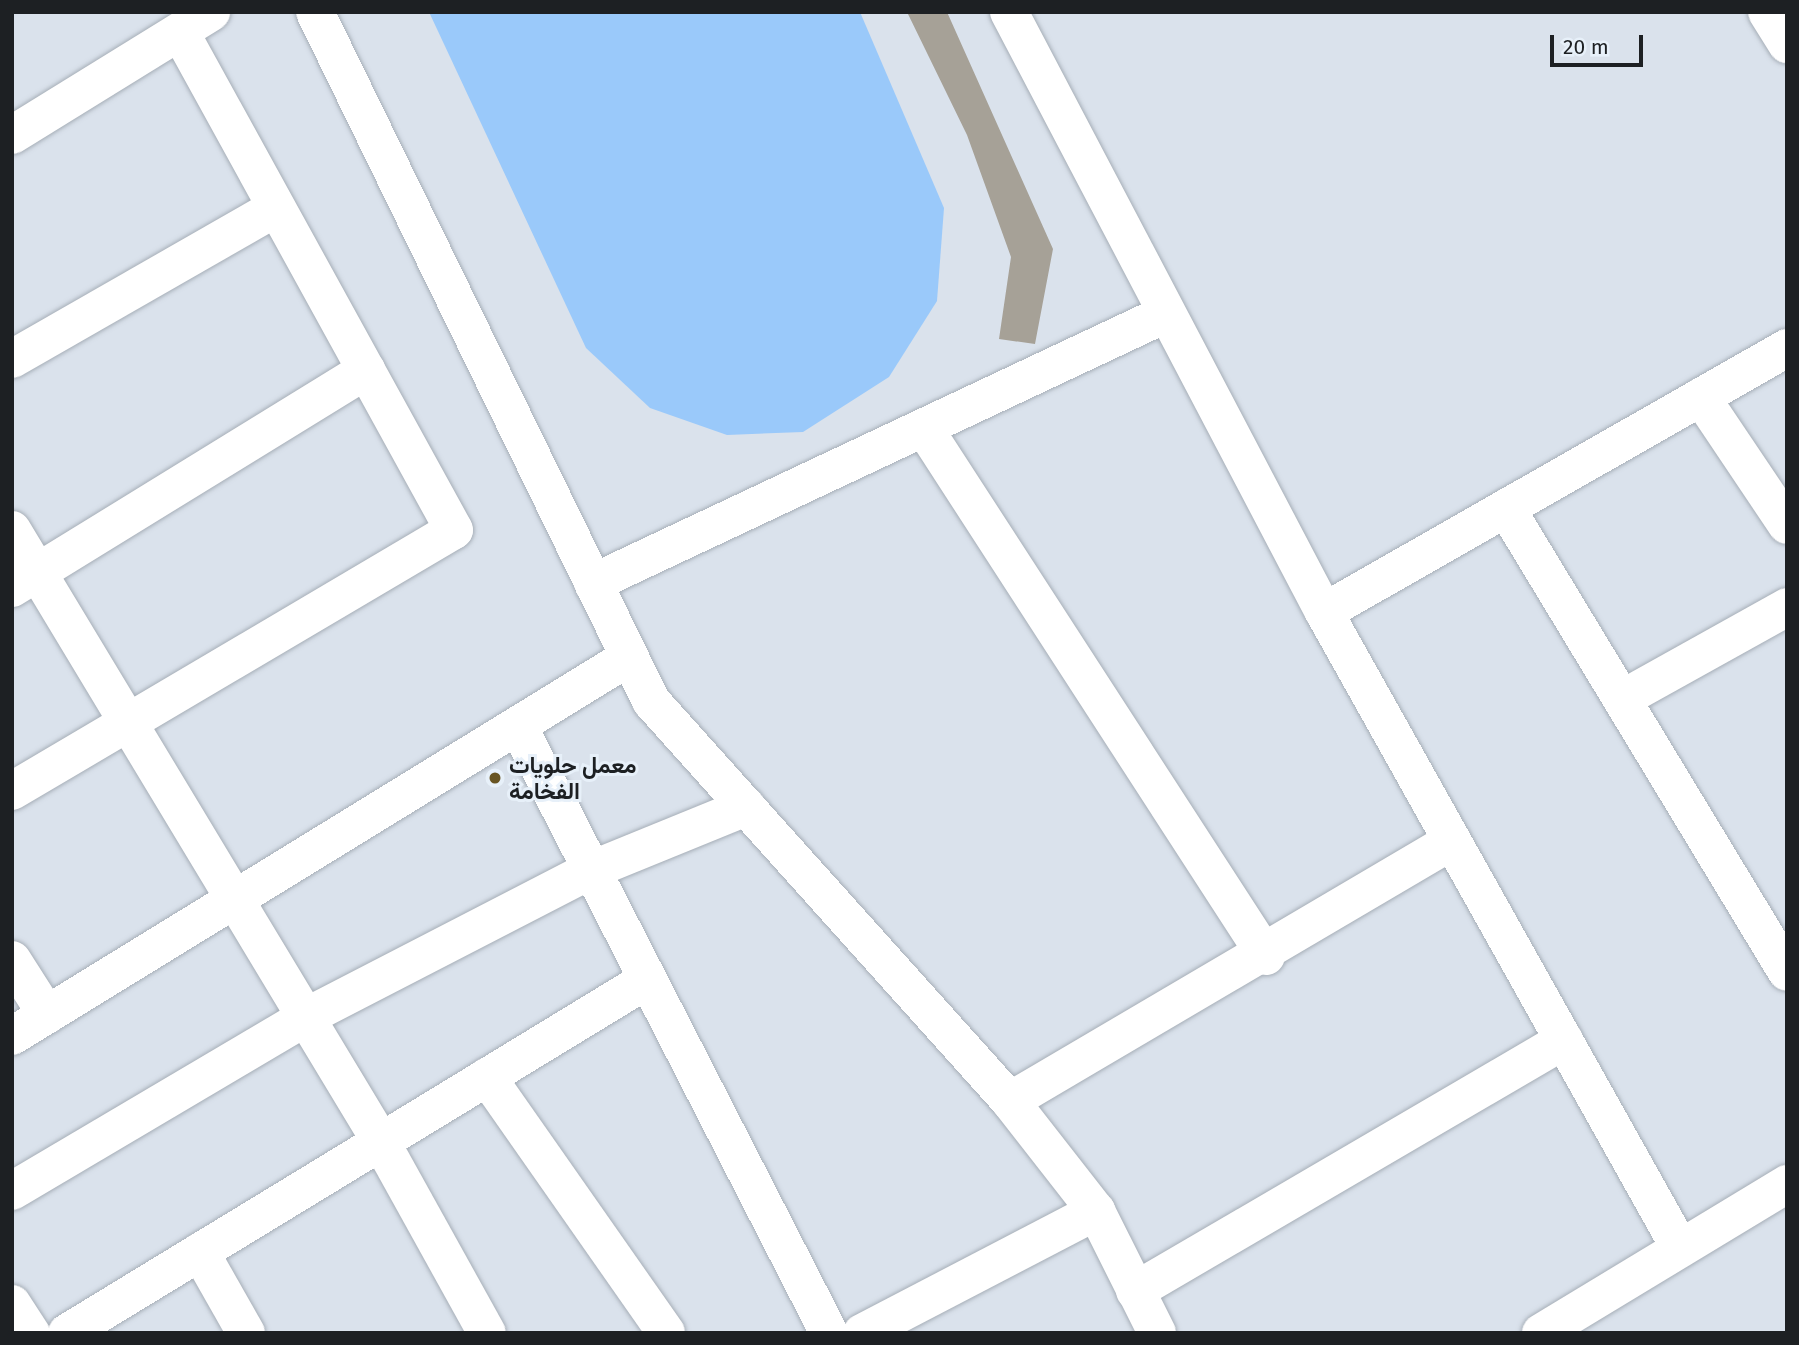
<!DOCTYPE html>
<html>
<head>
<meta charset="utf-8">
<style>
	body { margin:0 }
	#map { position:relative; width:1799px; height:1345px; overflow:hidden; background:#dae2ec; font-family:"Fira Sans",Vazirmatn,sans-serif }
	div>[style] { position:absolute }
	[style*='--x'] { left:calc(var(--x)*1px); top:calc(var(--y)*1px); width:calc(var(--w)*1px); rotate:calc(var(--a)*1deg) }
	.green>* { inset:0; background:#9ac9fa }
	.building>* { inset:0; background:#a6a197 }
	.roads { filter:drop-shadow(0 0 2px #a6aeb7) drop-shadow(0 0 2px #a6aeb7) }
	.minor>* { height:38px; margin:-19px; padding:0 19px; transform-origin:19px; border-radius:19px; background:#fff }
	.dots>* { width:19px; height:19px; translate:-50% -50%; box-sizing:border-box; border:4px solid #e7f0f9; border-radius:50% }
	span { translate:-50% -50%; white-space:nowrap; text-align:center; line-height:1.15; -webkit-text-stroke:6px #e7f0f9; paint-order:stroke }
	.poi-label { font-size:23px; color:#1d2023; font-weight:700 }
	.left { translate:0 -50%; text-align:left }
	.frame { position:absolute; inset:0; border:14px solid #1d2023; pointer-events:none }
	.scale { position:absolute; left:1550px; top:35px; width:93px; height:32px; box-sizing:border-box; border:4px solid #1d2023; border-top:0; padding-left:9px; font-size:21px; line-height:24px; white-space:nowrap; color:#1d2023; -webkit-text-stroke:5px #e7f0f9; paint-order:stroke }
</style>
</head>
<body>
<div id="map">
	<div class="green">
		<i style="clip-path:polygon(429px 12px,860px 12px,944px 208px,937px 301px,889px 377px,803px 432px,727px 435px,650px 408px,586px 348px)"></i>
	</div>
	<div class="building">
		<i style="clip-path:polygon(907px 12px,947px 12px,1053px 249px,1035px 344px,999px 339px,1011px 257px,967px 135px)"></i>
	</div>
	<div class="roads">
		<div class="minor">
			<i style="--x:315;--y:12;--w:767;--a:64"></i>
			<i style="--x:651;--y:701;--w:537;--a:48.09"></i>
			<i style="--x:1010;--y:1101;--w:140;--a:52"></i>
			<i style="--x:1096;--y:1211;--w:136;--a:63.4"></i>
			<i style="--x:1009;--y:12;--w:678;--a:62.3"></i>
			<i style="--x:1324;--y:612;--w:729;--a:60.76"></i>
			<i style="--x:1767;--y:12;--w:38;--a:58"></i>
			<i style="--x:12;--y:135;--w:234;--a:-31.7"></i>
			<i style="--x:12;--y:359;--w:304;--a:-29.8"></i>
			<i style="--x:1701;--y:397;--w:154;--a:56.1"></i>
			<i style="--x:924;--y:428;--w:629;--a:57.07"></i>
			<i style="--x:1506;--y:508;--w:542;--a:58.8"></i>
			<i style="--x:12;--y:530;--w:715;--a:58.91"></i>
			<i style="--x:381;--y:1142;--w:218;--a:61"></i>
			<i style="--x:593;--y:583;--w:630;--a:-25.18"></i>
			<i style="--x:12;--y:588;--w:416;--a:-31.6"></i>
			<i style="--x:1324;--y:612;--w:533;--a:-29.69"></i>
			<i style="--x:1622;--y:699;--w:189;--a:-29.1"></i>
			<i style="--x:518;--y:726;--w:682;--a:62.87"></i>
			<i style="--x:12;--y:791;--w:513;--a:-30.56"></i>
			<i style="--x:454;--y:530;--w:568;--a:-118.82"></i>
			<i style="--x:12;--y:960;--w:65;--a:57.5"></i>
			<i style="--x:12;--y:1036;--w:724;--a:-31.56"></i>
			<i style="--x:487;--y:1077;--w:312;--a:55"></i>
			<i style="--x:1010;--y:1101;--w:513;--a:-30.47"></i>
			<i style="--x:12;--y:1191;--w:342;--a:-30.6"></i>
			<i style="--x:306;--y:1017;--w:318;--a:-27.3"></i>
			<i style="--x:589;--y:871;--w:170;--a:-22.2"></i>
			<i style="--x:200;--y:1252;--w:93;--a:60.4"></i>
			<i style="--x:1135;--y:1291;--w:497;--a:-30.3"></i>
			<i style="--x:12;--y:1304;--w:35;--a:57"></i>
			<i style="--x:67;--y:1333;--w:677;--a:-31.34"></i>
			<i style="--x:862;--y:1333;--w:264;--a:-27.5"></i>
			<i style="--x:1541;--y:1333;--w:288;--a:-31.2"></i>
		</div>
	</div>
	<div class="dots">
		<i style="left:495px;top:778px;background:#685422"></i>
	</div>
	<div class="poi-label">
		<span class="left" style="left:509px;top:778px">معمل حلويات<br>الفخامة</span>
	</div>
	<div class="frame"></div>
	<div class="scale">20 m</div>
</div>
</body>
</html>
